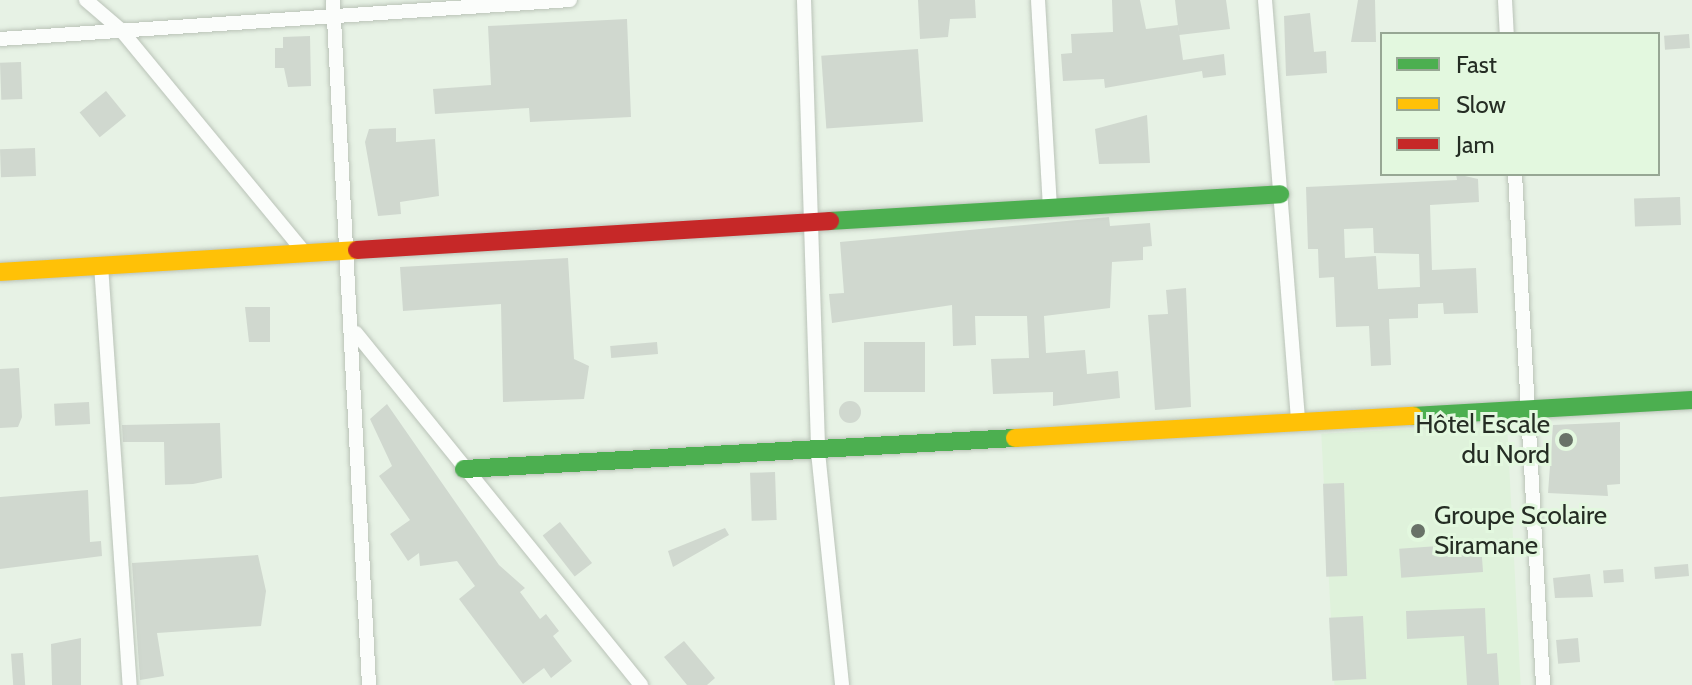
<!DOCTYPE html>
<html>
<head>
<meta charset="utf-8">
<style>
	body { margin:0 }
	#map { position:relative; width:1692px; height:685px; overflow:hidden; background:#e7f2e5; font-family:Cabin,sans-serif }
	div>[style] { position:absolute }
	[style*='--x'] { left:calc(var(--x)*1px); top:calc(var(--y)*1px); width:calc(var(--w)*1px); rotate:calc(var(--a)*1deg) }
	.built>* { inset:0; background:#dff2db; transform-origin:0 0 }
	.building>* { inset:0; background:#d0d8cf; transform-origin:0 0 }
	.round { border-radius:50% }
	.roads { filter:drop-shadow(0 0 2px #bac3b8) drop-shadow(0 0 2px #bac3b8) }
	.street>* { height:14px; margin:-7px; padding:0 7px; transform-origin:7px; border-radius:7px; background:#fbfdfb }
	.fast>* { height:18px; margin:-9px; padding:0 9px; transform-origin:9px; border-radius:9px; background:#4caf50 }
	.slow>* { height:18px; margin:-9px; padding:0 9px; transform-origin:9px; border-radius:9px; background:#ffc107 }
	.jam>* { height:18px; margin:-9px; padding:0 9px; transform-origin:9px; border-radius:9px; background:#c62828 }
	.dots>* { width:22px; height:22px; translate:-50% -50%; box-sizing:border-box; border:4px solid #e3f8df; border-radius:50% }
	span { translate:-50% -50%; white-space:nowrap; text-align:center; line-height:1.15; -webkit-text-stroke:6px #e3f8df; paint-order:stroke }
	.poi-label { font-size:26px; color:#252d24 }
	.right { translate:-100% -50%; text-align:right }
	.left { translate:0 -50%; text-align:left }
	.legend { position:absolute; left:1380px; top:32px; width:280px; height:144px; box-sizing:border-box; background:#e3f8df; border:2px solid #97a794; margin:0; padding:10px 14px; list-style:none; font-size:24px; color:#252d24 }
	.legend li { display:flex; align-items:center; gap:16px; height:40px }
	.legend b { width:40px; border:2px solid #97a794 }
</style>
</head>
<body>
<div id="map">
	<div class="built">
		<i style="left:1507px;top:424px;width:261px;height:186px;rotate:87deg"></i>
	</div>
	<div class="building">
		<i style="clip-path:polygon(918px 0,975px 0,976px 18px,950px 19px,948px 37px,920px 39px)"></i>
		<i style="clip-path:polygon(1112px 0,1140px 0,1146px 29px,1178px 25px,1183px 60px,1224px 54px,1226px 75px,1203px 78px,1202px 71px,1105px 88px,1104px 79px,1063px 81px,1061px 54px,1072px 53px,1071px 34px,1113px 32px)"></i>
		<i style="clip-path:polygon(1175px 0,1226px 0,1230px 29px,1179px 35px)"></i>
		<i style="clip-path:polygon(1358px 0,1375px 0,1376px 42px,1351px 42px)"></i>
		<i style="clip-path:polygon(1310px 13px,1314px 52px,1326px 51px,1327px 73px,1286px 76px,1284px 16px)"></i>
		<i style="clip-path:polygon(627px 19px,631px 117px,530px 122px,529px 108px,435px 114px,433px 89px,491px 85px,488px 26px)"></i>
		<i style="left:1689px;top:34px;width:14px;height:25px;rotate:86deg"></i>
		<i style="clip-path:polygon(310px 36px,311px 86px,288px 87px,284px 68px,275px 68px,275px 48px,283px 48px,283px 37px)"></i>
		<i style="left:918px;top:49px;width:73px;height:97px;rotate:86deg"></i>
		<i style="left:21px;top:62px;width:37px;height:21px;rotate:88deg"></i>
		<i style="left:106px;top:91px;width:32px;height:34px;rotate:51deg"></i>
		<i style="clip-path:polygon(1147px 115px,1150px 163px,1099px 164px,1095px 129px)"></i>
		<i style="clip-path:polygon(396px 128px,396px 142px,435px 139px,439px 196px,400px 202px,401px 214px,378px 216px,365px 142px,369px 129px)"></i>
		<i style="left:35px;top:148px;width:28px;height:35px;rotate:88deg"></i>
		<i style="clip-path:polygon(evenodd,1456px 174px,1478px 179px,1479px 202px,1430px 205px,1432px 270px,1476px 268px,1478px 313px,1444px 314px,1443px 303px,1418px 304px,1418px 318px,1389px 319px,1391px 365px,1371px 366px,1369px 326px,1336px 327px,1334px 277px,1319px 278px,1318px 249px,1308px 249px,1306px 187px,1457px 180px,1456px 174px,1373px 228px,1374px 253px,1419px 254px,1420px 287px,1378px 289px,1376px 256px,1345px 258px,1344px 229px,1373px 228px)"></i>
		<i style="left:1680px;top:197px;width:28px;height:46px;rotate:88deg"></i>
		<i style="clip-path:polygon(1109px 217px,1110px 226px,1150px 223px,1152px 246px,1143px 247px,1143px 260px,1112px 262px,1110px 308px,1044px 316px,1046px 353px,1085px 350px,1087px 374px,1118px 371px,1120px 398px,1053px 406px,1053px 392px,993px 394px,991px 359px,1029px 358px,1027px 316px,975px 316px,976px 345px,953px 346px,952px 305px,832px 323px,829px 294px,844px 293px,840px 242px)"></i>
		<i style="clip-path:polygon(568px 258px,574px 359px,589px 366px,584px 399px,503px 402px,501px 304px,403px 311px,400px 267px)"></i>
		<i style="clip-path:polygon(1186px 288px,1191px 407px,1155px 410px,1148px 315px,1168px 314px,1166px 290px)"></i>
		<i style="clip-path:polygon(245px 307px,270px 307px,270px 342px,249px 342px)"></i>
		<i style="left:657px;top:342px;width:12px;height:47px;rotate:85deg"></i>
		<i style="left:864px;top:342px;width:61px;height:50px"></i>
		<i style="clip-path:polygon(19px 368px,22px 417px,18px 427px,0 428px,0 369px)"></i>
		<i class="round" style="left:839px;top:401px;width:22px;height:22px"></i>
		<i style="left:89px;top:402px;width:22px;height:35px;rotate:87deg"></i>
		<i style="clip-path:polygon(387px 404px,499px 565px,525px 588px,520px 592px,540px 619px,546px 614px,559px 631px,553px 636px,572px 661px,551px 678px,544px 668px,523px 684px,459px 599px,475px 586px,457px 561px,420px 566px,419px 553px,408px 561px,390px 534px,410px 520px,379px 476px,392px 466px,370px 419px)"></i>
		<i style="clip-path:polygon(1620px 422px,1620px 484px,1607px 485px,1608px 496px,1548px 493px,1553px 425px)"></i>
		<i style="clip-path:polygon(220px 423px,222px 478px,193px 484px,165px 485px,164px 442px,123px 442px,122px 425px)"></i>
		<i style="left:775px;top:472px;width:48px;height:25px;rotate:88deg"></i>
		<i style="left:1344px;top:483px;width:93px;height:21px;rotate:88deg"></i>
		<i style="clip-path:polygon(88px 490px,90px 542px,101px 541px,102px 556px,0 569px,0 497px)"></i>
		<i style="left:560px;top:522px;width:52px;height:22px;rotate:52deg"></i>
		<i style="clip-path:polygon(725px 528px,729px 535px,673px 567px,668px 551px)"></i>
		<i style="left:1481px;top:543px;width:29px;height:82px;rotate:86deg"></i>
		<i style="clip-path:polygon(258px 555px,266px 591px,261px 626px,157px 633px,164px 676px,140px 680px,132px 563px)"></i>
		<i style="left:1688px;top:564px;width:12px;height:34px;rotate:85deg"></i>
		<i style="left:1623px;top:569px;width:13px;height:20px;rotate:86deg"></i>
		<i style="clip-path:polygon(1590px 574px,1593px 597px,1555px 598px,1553px 578px)"></i>
		<i style="clip-path:polygon(1485px 608px,1487px 654px,1497px 653px,1499px 685px,1467px 685px,1464px 636px,1407px 639px,1406px 611px)"></i>
		<i style="left:1363px;top:616px;width:63px;height:34px;rotate:87deg"></i>
		<i style="clip-path:polygon(81px 638px,81px 685px,52px 685px,51px 644px)"></i>
		<i style="left:1578px;top:638px;width:24px;height:22px;rotate:85deg"></i>
		<i style="clip-path:polygon(684px 641px,715px 678px,707px 685px,687px 685px,664px 657px)"></i>
		<i style="left:23px;top:653px;width:32px;height:12px;rotate:86deg"></i>
	</div>
	<div class="roads">
		<div class="street">
			<i style="--x:86;--y:0;--w:46;--a:40.6"></i>
			<i style="--x:121;--y:30;--w:289;--a:50.5"></i>
			<i style="--x:333;--y:0;--w:686;--a:86.99"></i>
			<i style="--x:804;--y:0;--w:452;--a:88.2"></i>
			<i style="--x:818;--y:452;--w:234;--a:84.1"></i>
			<i style="--x:1038;--y:0;--w:208;--a:86.7"></i>
			<i style="--x:1265;--y:0;--w:424;--a:85.5"></i>
			<i style="--x:1505;--y:0;--w:34;--a:87"></i>
			<i style="--x:0;--y:39;--w:571;--a:-3.91"></i>
			<i style="--x:1515;--y:174;--w:512;--a:86.86"></i>
			<i style="--x:101;--y:265;--w:421;--a:86.1"></i>
			<i style="--x:356;--y:333;--w:453;--a:51"></i>
		</div>
		<div class="fast">
			<i style="--x:830;--y:221;--w:451;--a:-3.4"></i>
			<i style="--x:1413;--y:416;--w:279;--a:-3.3"></i>
			<i style="--x:464;--y:469;--w:552;--a:-3.22"></i>
		</div>
		<div class="slow">
			<i style="--x:0;--y:272;--w:358;--a:-3.5"></i>
			<i style="--x:1015;--y:438;--w:399;--a:-3.2"></i>
		</div>
		<div class="jam">
			<i style="--x:357;--y:250;--w:474;--a:-3.5"></i>
		</div>
	</div>
	<div class="dots">
		<i style="left:1566px;top:440px;background:#697268"></i>
		<i style="left:1418px;top:531px;background:#697268"></i>
	</div>
	<div class="poi-label">
		<span class="right" style="left:1550px;top:440px">Hôtel Escale<br>du Nord</span>
		<span class="left" style="left:1434px;top:531px">Groupe Scolaire<br>Siramane</span>
	</div>
	<ul class="legend">
	<li><b style="height:10px;background:#4caf50"></b>Fast</li>
	<li><b style="height:10px;background:#ffc107"></b>Slow</li>
	<li><b style="height:10px;background:#c62828"></b>Jam</li>
	</ul>
</div>
</body>
</html>
